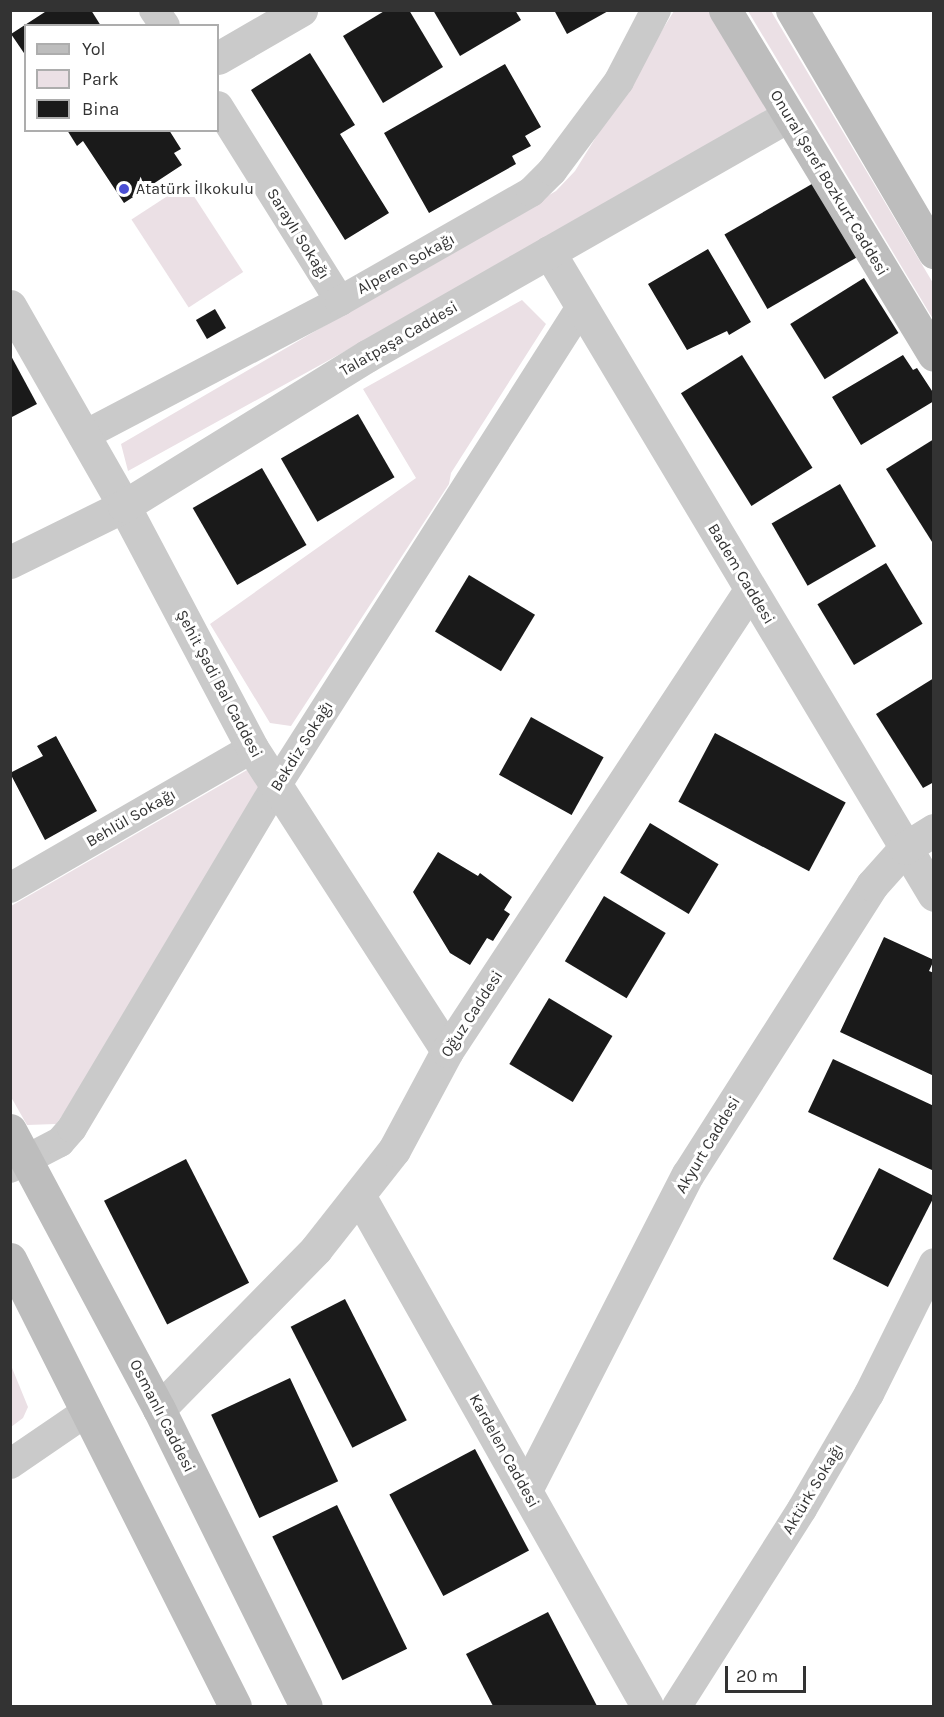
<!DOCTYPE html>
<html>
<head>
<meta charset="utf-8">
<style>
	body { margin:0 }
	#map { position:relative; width:944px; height:1717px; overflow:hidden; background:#fff; font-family:Karla,sans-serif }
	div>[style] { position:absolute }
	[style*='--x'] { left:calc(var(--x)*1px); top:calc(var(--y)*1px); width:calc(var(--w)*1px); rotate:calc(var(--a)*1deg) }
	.green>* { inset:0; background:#ebe0e5; transform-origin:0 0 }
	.building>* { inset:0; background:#1a1a1a; transform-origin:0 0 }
	.minor>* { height:30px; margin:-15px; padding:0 15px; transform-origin:15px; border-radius:15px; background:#cacaca }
	.tertiary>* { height:33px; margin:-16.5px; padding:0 16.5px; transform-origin:16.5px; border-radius:16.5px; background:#cacaca }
	.secondary>* { height:33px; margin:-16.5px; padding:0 16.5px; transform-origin:16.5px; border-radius:16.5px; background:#bdbdbd }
	.dots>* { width:16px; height:16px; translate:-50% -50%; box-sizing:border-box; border:3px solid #fff; border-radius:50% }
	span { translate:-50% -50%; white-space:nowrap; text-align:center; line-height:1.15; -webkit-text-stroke:6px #fff; paint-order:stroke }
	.street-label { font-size:16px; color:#333 }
	.poi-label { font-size:16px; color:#333 }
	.left { translate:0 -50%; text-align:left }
	.frame { position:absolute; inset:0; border:12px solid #333; pointer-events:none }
	.legend { position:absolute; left:24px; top:24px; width:195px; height:108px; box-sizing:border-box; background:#fff; border:2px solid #adadad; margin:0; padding:8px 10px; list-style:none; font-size:18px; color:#333 }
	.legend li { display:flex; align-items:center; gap:12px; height:30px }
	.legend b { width:30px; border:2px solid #adadad }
	.scale { position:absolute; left:725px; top:1666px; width:81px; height:27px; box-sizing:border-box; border:3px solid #333; border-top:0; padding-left:8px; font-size:18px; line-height:21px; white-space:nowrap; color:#333; -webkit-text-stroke:4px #fff; paint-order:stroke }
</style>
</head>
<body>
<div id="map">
	<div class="green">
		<i style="clip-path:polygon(674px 11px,712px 11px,773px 106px,619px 200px,128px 471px,121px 444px,556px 191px,575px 171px)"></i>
		<i style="clip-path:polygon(748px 11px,771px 11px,933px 283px,933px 319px)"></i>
		<i style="left:186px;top:184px;width:105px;height:65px;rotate:57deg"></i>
		<i style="clip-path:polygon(522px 300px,546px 324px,451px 473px,449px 484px,291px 726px,270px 723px,210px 624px,416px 478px,363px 389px)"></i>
		<i style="clip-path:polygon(247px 770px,262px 782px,65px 1112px,56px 1124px,27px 1125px,11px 1097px,11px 906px)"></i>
		<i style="clip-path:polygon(10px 1363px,28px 1407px,23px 1418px,11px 1427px)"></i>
	</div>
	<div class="building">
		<i style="clip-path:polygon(48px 10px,91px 10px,101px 26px,26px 26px,26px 56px,11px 34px)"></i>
		<i style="clip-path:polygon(386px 10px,409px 10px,443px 67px,383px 103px,343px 36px)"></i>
		<i style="clip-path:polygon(433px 10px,515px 10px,521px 20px,460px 56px)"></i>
		<i style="clip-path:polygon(554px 10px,610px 10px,567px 34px)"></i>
		<i style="clip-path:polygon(310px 53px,355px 125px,340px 134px,389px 213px,345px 240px,251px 90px)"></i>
		<i style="clip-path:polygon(505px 64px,541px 127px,525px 136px,531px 146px,512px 156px,516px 164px,429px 213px,384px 133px)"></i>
		<i style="clip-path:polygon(67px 130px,169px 130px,181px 149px,174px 153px,182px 165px,124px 203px,83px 141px,77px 146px)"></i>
		<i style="left:824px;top:177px;width:86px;height:115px;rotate:60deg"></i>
		<i style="clip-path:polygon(708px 249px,751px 322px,729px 335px,727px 331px,687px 350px,648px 284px)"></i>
		<i style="left:864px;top:278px;width:65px;height:87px;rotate:58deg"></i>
		<i style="left:215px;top:309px;width:22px;height:22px;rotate:60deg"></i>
		<i style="clip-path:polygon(10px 354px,37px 404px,10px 418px)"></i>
		<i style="left:742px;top:355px;width:133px;height:72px;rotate:58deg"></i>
		<i style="clip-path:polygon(903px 355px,913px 370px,917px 368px,934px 394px,934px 401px,861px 445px,832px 397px)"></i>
		<i style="left:358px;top:414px;width:73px;height:89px;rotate:60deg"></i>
		<i style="clip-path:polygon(934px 439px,934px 545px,886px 469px)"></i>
		<i style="left:262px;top:468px;width:89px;height:80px;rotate:60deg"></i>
		<i style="left:840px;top:484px;width:72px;height:79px;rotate:60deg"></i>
		<i style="left:886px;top:563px;width:71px;height:80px;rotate:59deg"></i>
		<i style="left:469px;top:575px;width:77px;height:66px;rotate:31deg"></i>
		<i style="clip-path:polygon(934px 678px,934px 782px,923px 788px,876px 714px)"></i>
		<i style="left:531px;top:717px;width:83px;height:66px;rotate:29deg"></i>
		<i style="left:715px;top:733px;width:148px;height:78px;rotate:28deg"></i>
		<i style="clip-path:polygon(56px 736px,97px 811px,45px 840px,10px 773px,43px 756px,37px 746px)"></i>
		<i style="left:650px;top:823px;width:80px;height:58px;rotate:31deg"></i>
		<i style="clip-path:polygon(438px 852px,478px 876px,480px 873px,512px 897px,504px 910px,510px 914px,493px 941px,487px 938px,470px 965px,450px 953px,413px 892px)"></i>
		<i style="left:604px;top:896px;width:72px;height:76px;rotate:31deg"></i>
		<i style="clip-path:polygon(884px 937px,934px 960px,929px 971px,934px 973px,934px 1076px,840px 1032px)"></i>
		<i style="left:549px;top:998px;width:74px;height:77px;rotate:31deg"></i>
		<i style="clip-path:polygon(833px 1059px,934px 1106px,934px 1171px,808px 1112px)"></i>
		<i style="left:186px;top:1159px;width:139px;height:92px;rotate:63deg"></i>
		<i style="left:879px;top:1168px;width:62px;height:102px;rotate:27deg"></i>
		<i style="left:345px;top:1299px;width:136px;height:61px;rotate:63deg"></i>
		<i style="left:290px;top:1378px;width:114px;height:87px;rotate:65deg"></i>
		<i style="left:475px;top:1449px;width:115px;height:97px;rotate:62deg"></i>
		<i style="left:337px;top:1505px;width:160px;height:72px;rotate:64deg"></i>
		<i style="clip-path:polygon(548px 1612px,597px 1706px,493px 1706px,466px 1654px)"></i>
	</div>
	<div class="minor">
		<i style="--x:154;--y:10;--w:19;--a:55"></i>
		<i style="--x:218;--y:106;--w:230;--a:58"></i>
		<i style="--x:83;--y:436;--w:290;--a:-27.7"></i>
		<i style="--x:340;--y:301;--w:220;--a:-29.7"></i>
		<i style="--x:531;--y:192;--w:30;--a:-45"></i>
		<i style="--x:552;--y:171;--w:112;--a:-53.3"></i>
		<i style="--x:619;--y:81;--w:80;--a:-62.5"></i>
		<i style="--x:10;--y:888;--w:280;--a:-30"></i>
		<i style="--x:10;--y:1168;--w:56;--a:-27.5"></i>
		<i style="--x:60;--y:1142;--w:18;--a:-49"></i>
		<i style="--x:72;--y:1128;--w:398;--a:-59.2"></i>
		<i style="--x:276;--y:786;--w:568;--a:-57.51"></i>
		<i style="--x:10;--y:1464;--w:92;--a:-34.4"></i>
		<i style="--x:677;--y:1706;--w:233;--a:-57.6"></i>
		<i style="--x:802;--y:1509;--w:133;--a:-59.8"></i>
		<i style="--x:869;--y:1394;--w:146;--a:-63.6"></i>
	</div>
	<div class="tertiary">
		<i style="--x:218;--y:58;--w:96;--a:-30"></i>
		<i style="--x:549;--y:252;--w:749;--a:59.09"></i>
		<i style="--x:10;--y:306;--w:230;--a:60.3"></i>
		<i style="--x:124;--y:506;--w:274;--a:62.1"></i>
		<i style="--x:252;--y:748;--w:360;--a:57.2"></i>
		<i style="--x:10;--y:562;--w:127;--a:-26.2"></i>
		<i style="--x:124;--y:506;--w:286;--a:-31.7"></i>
		<i style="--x:367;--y:356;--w:485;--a:-29.7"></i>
		<i style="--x:360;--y:1197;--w:584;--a:60.58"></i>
		<i style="--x:159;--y:1409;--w:224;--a:-45.5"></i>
		<i style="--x:316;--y:1249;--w:126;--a:-51.8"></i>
		<i style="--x:394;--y:1150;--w:112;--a:-61.8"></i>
		<i style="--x:447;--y:1051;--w:552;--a:-56.68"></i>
		<i style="--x:526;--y:1490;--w:355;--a:-62.9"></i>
		<i style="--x:688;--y:1174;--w:343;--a:-57.5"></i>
		<i style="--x:872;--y:885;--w:50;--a:-48.3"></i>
		<i style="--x:905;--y:848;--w:34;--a:-32"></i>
	</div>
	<div class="secondary">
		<i style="--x:725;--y:10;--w:403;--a:58.8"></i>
		<i style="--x:792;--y:10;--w:281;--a:59.6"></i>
		<i style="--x:10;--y:1130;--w:316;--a:61.9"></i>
		<i style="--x:159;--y:1409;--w:331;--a:63.7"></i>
		<i style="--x:10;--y:1259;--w:500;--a:63.28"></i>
	</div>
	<div class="dots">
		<i style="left:124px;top:189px;background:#4b4fd4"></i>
	</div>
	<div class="street-label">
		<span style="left:829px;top:183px;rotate:59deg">Onural Şeref Bozkurt Caddesi</span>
		<span style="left:298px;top:234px;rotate:58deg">Saraylı Sokağı</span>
		<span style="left:406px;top:264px;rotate:-29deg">Alperen Sokağı</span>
		<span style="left:399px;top:339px;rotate:-30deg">Talatpaşa Caddesi</span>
		<span style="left:741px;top:574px;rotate:59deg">Badem Caddesi</span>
		<span style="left:219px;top:684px;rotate:62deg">Şehit Şadi Bal Caddesi</span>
		<span style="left:302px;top:746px;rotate:-58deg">Bekdiz Sokağı</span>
		<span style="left:131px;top:818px;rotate:-30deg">Behlül Sokağı</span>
		<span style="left:472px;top:1014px;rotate:-57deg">Oğuz Caddesi</span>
		<span style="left:708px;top:1145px;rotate:-59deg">Akyurt Caddesi</span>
		<span style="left:162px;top:1416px;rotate:63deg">Osmanlı Caddesi</span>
		<span style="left:504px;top:1451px;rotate:61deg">Kardelen Caddesi</span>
		<span style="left:813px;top:1489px;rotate:-59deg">Aktürk Sokağı</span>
	</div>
	<div class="poi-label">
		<span class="left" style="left:136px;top:189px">Atatürk İlkokulu</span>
	</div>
	<div class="frame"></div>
	<ul class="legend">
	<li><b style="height:8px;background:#bdbdbd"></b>Yol</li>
	<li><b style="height:16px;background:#ebe0e5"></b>Park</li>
	<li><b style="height:16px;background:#1a1a1a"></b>Bina</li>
	</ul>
	<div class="scale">20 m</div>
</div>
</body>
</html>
